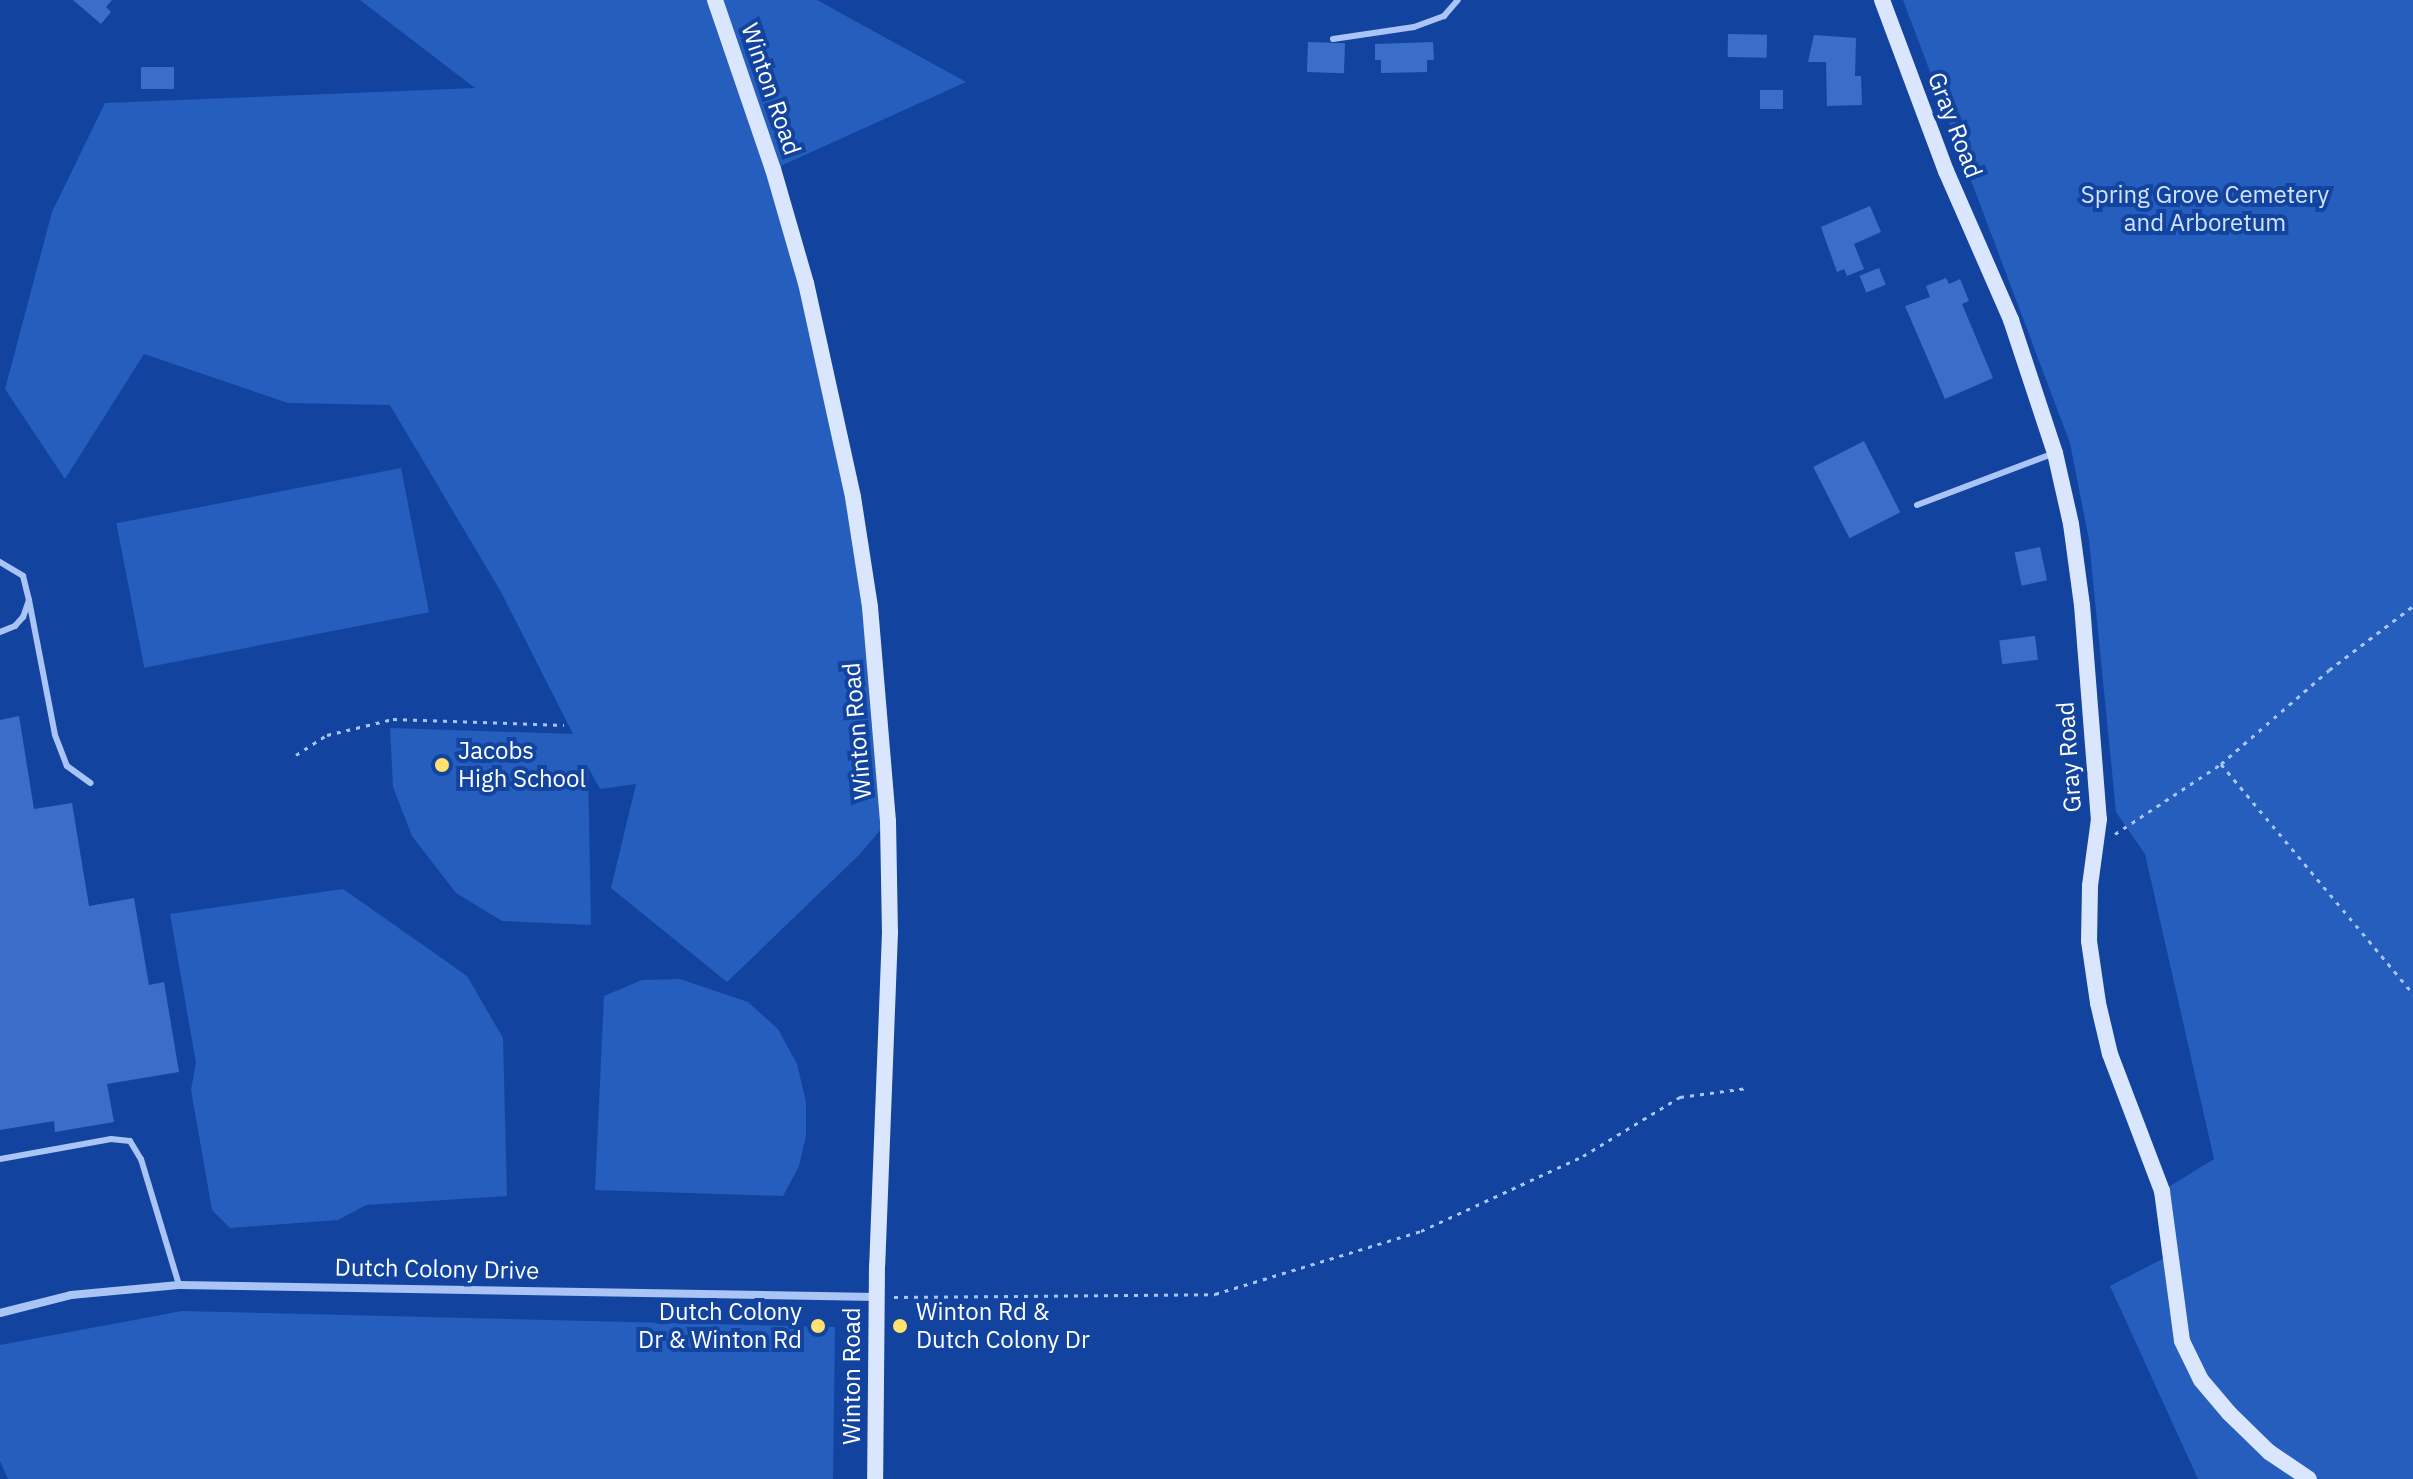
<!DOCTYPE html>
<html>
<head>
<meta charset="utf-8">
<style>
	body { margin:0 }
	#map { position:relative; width:2413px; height:1479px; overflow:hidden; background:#12449f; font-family:"IBM Plex Sans",sans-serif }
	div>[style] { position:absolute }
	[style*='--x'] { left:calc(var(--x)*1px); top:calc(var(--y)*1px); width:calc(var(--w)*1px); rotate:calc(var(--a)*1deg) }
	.green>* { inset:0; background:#255ebd; transform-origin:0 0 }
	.building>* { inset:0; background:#3b6ec6; transform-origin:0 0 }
	.path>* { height:3px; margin-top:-1.5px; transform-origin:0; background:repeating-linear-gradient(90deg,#aac5f5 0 4px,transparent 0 10px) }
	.lane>* { height:6px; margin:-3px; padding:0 3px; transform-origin:3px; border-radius:3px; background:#aac5f5 }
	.street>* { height:8px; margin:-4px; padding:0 4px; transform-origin:4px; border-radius:4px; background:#aac5f5 }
	.secondary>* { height:16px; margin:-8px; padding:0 8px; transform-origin:8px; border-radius:8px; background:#dae6fd }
	.dots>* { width:22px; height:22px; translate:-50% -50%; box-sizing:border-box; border:4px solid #12449f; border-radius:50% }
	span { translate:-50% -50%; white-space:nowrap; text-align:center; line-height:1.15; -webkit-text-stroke:8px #12449f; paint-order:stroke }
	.street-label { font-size:24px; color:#fff }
	.park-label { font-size:24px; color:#d2e3fe }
	.poi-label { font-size:24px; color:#fff }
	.left { translate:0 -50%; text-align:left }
	.right { translate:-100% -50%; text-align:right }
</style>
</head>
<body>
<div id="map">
	<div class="green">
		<i style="clip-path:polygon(360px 0,817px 0,966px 82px,774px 169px,853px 497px,888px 821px,859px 855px,727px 982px,611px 888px,636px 784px,600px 789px,588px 767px,591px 925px,502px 921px,456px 893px,412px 836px,393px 787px,390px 728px,573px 734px,501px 592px,390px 405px,288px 403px,144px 354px,65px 479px,5px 389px,52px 212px,105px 103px,475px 88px)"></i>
		<i style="clip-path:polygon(1903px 0,2413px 0,2413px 1479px,2198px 1479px,2110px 1286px,2170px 1255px,2162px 1191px,2214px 1159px,2145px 854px,2116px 812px,2089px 540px,2070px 443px)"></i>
		<i style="left:401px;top:468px;width:147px;height:290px;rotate:79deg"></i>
		<i style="clip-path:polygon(343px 889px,467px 976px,503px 1038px,507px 1196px,366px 1205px,338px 1220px,230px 1228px,212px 1210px,191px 1090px,196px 1063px,170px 914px)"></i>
		<i style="clip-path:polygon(680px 979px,748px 1002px,778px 1029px,797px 1064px,806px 1102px,806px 1136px,799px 1166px,783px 1196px,595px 1190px,604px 996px,642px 980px)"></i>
		<i style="clip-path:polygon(182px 1311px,835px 1327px,833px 1479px,8px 1479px,0 1461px,0 1345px)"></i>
	</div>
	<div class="building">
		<i style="clip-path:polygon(73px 0,112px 0,106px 7px,111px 12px,101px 24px)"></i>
		<i style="left:1728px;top:34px;width:39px;height:23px;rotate:1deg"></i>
		<i style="clip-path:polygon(1814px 35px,1856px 38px,1855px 76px,1861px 76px,1862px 105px,1827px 106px,1826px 62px,1808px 62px)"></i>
		<i style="left:1308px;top:42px;width:37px;height:30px;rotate:2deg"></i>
		<i style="clip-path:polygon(1433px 42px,1434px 60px,1427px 60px,1427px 72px,1381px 73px,1381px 60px,1375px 60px,1375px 44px)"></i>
		<i style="left:141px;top:67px;width:33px;height:22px"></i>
		<i style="left:1783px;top:90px;width:19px;height:23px;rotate:90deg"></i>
		<i style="clip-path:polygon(1870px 206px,1881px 232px,1854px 244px,1864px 269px,1847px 276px,1844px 269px,1837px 272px,1821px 227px)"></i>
		<i style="left:1879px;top:268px;width:18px;height:21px;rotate:68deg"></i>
		<i style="clip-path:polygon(1946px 278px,1949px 284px,1960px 279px,1969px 301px,1962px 304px,1993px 378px,1945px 399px,1905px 306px,1930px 297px,1926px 286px)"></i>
		<i style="left:1864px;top:441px;width:80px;height:57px;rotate:63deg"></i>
		<i style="left:2040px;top:547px;width:34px;height:26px;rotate:78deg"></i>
		<i style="left:2035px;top:636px;width:24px;height:36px;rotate:83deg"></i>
		<i style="clip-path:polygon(19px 716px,34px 809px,72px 803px,89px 906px,134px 898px,149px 985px,164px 982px,179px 1072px,107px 1084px,114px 1122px,55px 1132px,54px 1121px,0 1130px,0 720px)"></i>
	</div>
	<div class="path">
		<i style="--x:296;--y:755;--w:37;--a:-33"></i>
		<i style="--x:327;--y:735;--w:68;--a:-13.6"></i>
		<i style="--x:393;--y:719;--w:171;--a:2"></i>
		<i style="--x:2221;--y:764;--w:300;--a:50.1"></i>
		<i style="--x:2115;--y:834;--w:127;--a:-33.4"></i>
		<i style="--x:2221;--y:764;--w:143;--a:-41"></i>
		<i style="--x:2329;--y:670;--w:106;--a:-37.3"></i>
		<i style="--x:894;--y:1297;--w:321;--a:-0.5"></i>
		<i style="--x:1215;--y:1294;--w:215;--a:-17"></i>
		<i style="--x:1421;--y:1231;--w:179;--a:-24.8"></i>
		<i style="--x:1583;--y:1156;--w:114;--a:-31.3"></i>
		<i style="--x:1680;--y:1097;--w:68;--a:-7.7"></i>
	</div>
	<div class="lane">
		<i style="--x:1333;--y:39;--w:82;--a:-8.4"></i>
		<i style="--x:1414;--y:27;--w:32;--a:-20"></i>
		<i style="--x:1444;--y:16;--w:21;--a:-49"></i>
		<i style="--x:1917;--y:505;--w:144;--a:-20.7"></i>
		<i style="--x:0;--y:562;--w:27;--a:31"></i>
		<i style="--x:23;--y:576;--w:25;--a:76"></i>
		<i style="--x:29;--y:600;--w:18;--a:109"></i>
		<i style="--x:23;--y:617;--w:12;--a:132"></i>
		<i style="--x:15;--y:626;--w:16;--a:158"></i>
		<i style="--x:29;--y:600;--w:137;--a:79.1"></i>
		<i style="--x:55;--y:735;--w:33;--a:69"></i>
		<i style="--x:67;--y:766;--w:29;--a:36"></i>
		<i style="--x:0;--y:1159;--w:113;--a:-10.2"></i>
		<i style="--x:111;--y:1139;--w:19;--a:6"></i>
		<i style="--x:130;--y:1141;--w:21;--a:59"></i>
		<i style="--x:141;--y:1159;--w:132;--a:73.2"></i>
	</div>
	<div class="street">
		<i style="--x:0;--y:1313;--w:73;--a:-14.2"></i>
		<i style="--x:71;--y:1295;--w:108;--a:-5.3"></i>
		<i style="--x:179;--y:1285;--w:697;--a:0.99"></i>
	</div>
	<div class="secondary">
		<i style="--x:715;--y:0;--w:179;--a:71.1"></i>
		<i style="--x:773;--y:169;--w:119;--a:73.9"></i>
		<i style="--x:806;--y:283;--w:219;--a:77.6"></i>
		<i style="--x:853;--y:497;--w:111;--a:81.2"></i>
		<i style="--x:870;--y:607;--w:215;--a:85.2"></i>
		<i style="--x:888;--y:821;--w:111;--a:89"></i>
		<i style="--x:890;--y:932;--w:334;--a:92.2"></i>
		<i style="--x:877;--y:1266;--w:213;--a:90.5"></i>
		<i style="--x:1882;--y:0;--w:183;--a:69.5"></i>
		<i style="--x:1946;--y:171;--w:163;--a:66.4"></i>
		<i style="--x:2011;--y:320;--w:140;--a:71.7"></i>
		<i style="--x:2055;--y:453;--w:73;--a:77.3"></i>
		<i style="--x:2071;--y:524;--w:82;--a:82.3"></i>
		<i style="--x:2082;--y:605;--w:215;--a:85.5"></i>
		<i style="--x:2099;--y:819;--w:68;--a:97.7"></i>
		<i style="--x:2090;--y:886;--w:55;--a:91"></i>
		<i style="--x:2089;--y:941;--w:63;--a:81.7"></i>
		<i style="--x:2098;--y:1003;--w:52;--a:76.8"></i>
		<i style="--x:2110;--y:1054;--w:147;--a:69.2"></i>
		<i style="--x:2162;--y:1191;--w:151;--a:82.4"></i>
		<i style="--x:2182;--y:1341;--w:43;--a:64"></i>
		<i style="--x:2201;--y:1380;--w:43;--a:49.7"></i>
		<i style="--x:2229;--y:1413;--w:56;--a:44.3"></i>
		<i style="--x:2269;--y:1452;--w:48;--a:34"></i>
	</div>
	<div class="dots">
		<i style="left:442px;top:765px;background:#ffe16d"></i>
		<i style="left:818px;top:1326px;background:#ffe16d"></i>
		<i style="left:900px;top:1326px;background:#ffe16d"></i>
	</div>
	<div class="street-label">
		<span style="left:771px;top:89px;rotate:71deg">Winton Road</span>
		<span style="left:1955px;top:125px;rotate:69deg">Gray Road</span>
		<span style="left:857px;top:731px;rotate:-95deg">Winton Road</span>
		<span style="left:2069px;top:757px;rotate:-94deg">Gray Road</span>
		<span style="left:437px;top:1269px;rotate:1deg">Dutch Colony Drive</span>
		<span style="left:852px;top:1376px;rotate:-90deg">Winton Road</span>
	</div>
	<div class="park-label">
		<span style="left:2205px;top:209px">Spring Grove Cemetery<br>and Arboretum</span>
	</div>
	<div class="poi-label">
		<span class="left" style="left:458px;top:765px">Jacobs<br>High School</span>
		<span class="right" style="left:802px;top:1326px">Dutch Colony<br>Dr &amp; Winton Rd</span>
		<span class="left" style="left:916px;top:1326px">Winton Rd &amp;<br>Dutch Colony Dr</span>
	</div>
</div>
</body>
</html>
